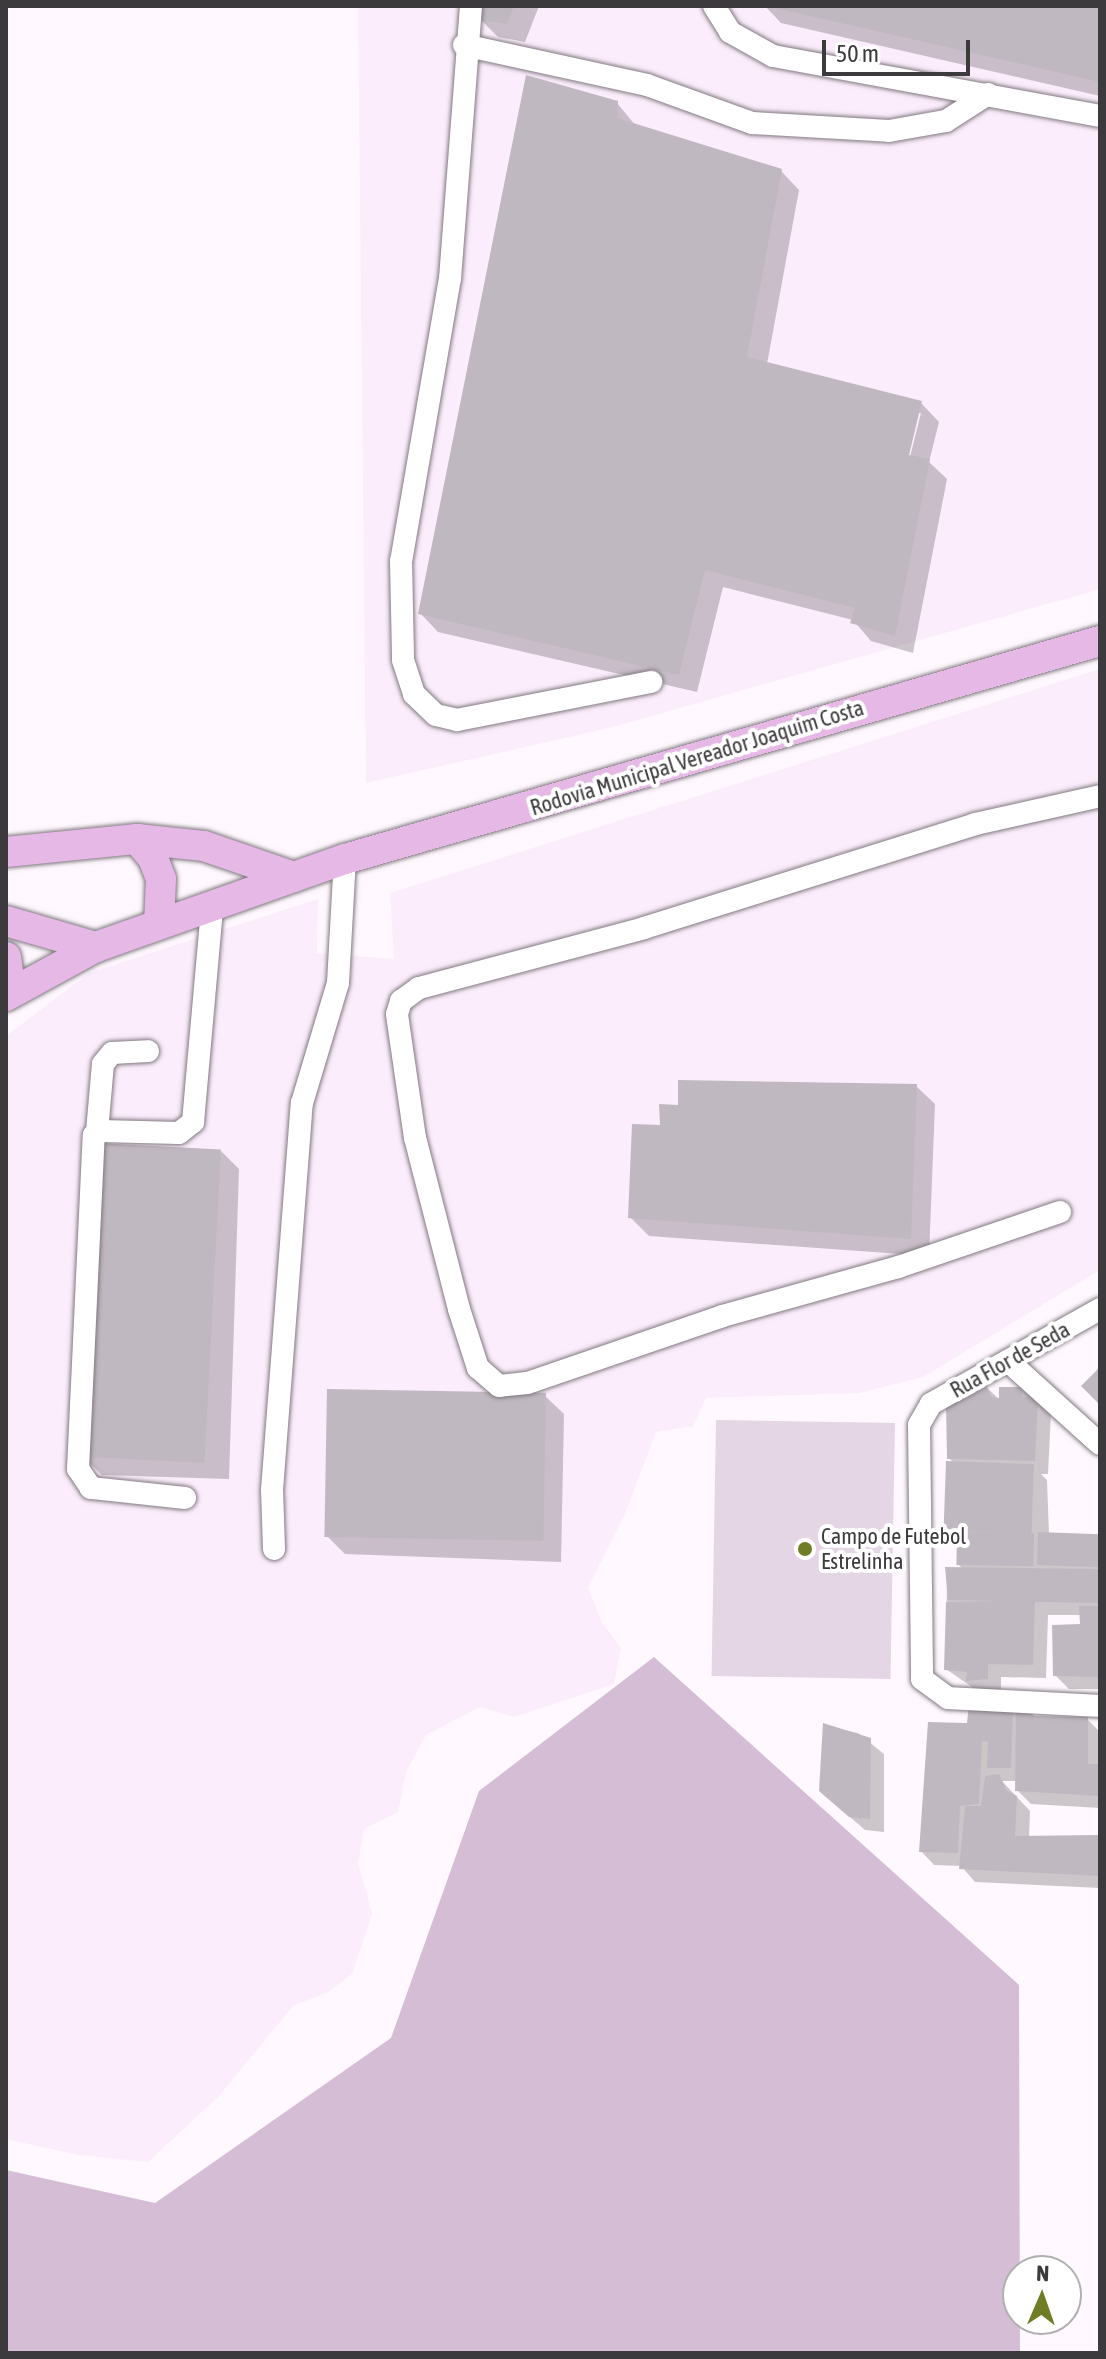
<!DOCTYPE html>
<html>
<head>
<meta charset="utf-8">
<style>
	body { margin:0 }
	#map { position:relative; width:1106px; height:2359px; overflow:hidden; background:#fff8fe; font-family:"Asap Condensed",sans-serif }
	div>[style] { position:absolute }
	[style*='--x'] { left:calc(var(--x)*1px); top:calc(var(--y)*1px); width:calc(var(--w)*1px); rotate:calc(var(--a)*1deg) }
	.built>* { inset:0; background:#fbedfb }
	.green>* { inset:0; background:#e5d6e5; transform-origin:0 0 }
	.forest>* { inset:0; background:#d5bed5 }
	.shadow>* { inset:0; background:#0003 }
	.building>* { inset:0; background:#c0b8c0; transform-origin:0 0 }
	.roads { filter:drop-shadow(0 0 2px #817980) drop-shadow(0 0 2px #817980) }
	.minor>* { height:22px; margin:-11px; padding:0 11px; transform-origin:11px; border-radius:11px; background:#fff }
	.major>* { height:30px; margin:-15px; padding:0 15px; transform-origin:15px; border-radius:15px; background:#e5b8e6 }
	.dots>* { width:22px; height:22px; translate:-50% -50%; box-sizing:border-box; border:4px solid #fff; border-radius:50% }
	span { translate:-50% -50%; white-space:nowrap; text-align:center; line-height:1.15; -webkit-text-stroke:8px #fff; paint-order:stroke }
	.street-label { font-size:22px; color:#3d3a3d }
	.poi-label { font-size:22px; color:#3d3a3d }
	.left { translate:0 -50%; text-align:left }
	.frame { position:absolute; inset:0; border:8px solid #3d3a3d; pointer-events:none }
	.north { position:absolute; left:1002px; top:2255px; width:80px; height:80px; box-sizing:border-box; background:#fff; border:2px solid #b1b0b1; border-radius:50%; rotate:2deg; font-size:22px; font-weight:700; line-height:32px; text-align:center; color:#3d3a3d }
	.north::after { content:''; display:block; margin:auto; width:28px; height:36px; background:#717c27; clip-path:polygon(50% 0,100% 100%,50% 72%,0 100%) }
	.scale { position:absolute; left:822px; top:40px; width:148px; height:36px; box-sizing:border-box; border:4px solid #3d3a3d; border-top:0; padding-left:10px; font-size:24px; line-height:28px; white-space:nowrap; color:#3d3a3d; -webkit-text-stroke:6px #fff; paint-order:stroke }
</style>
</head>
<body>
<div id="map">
	<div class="built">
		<i style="clip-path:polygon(358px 6px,1100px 6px,1100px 589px,609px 728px,366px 783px)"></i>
		<i style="clip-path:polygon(1100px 669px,1100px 1270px,923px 1377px,859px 1393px,706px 1398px,693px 1426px,656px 1432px,625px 1514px,588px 1587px,602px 1623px,621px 1648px,614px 1684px,514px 1717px,480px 1707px,426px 1735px,406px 1772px,398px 1812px,364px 1829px,358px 1863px,372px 1914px,352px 1974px,328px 1992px,293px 2006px,219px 2096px,148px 2162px,79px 2155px,6px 2139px,6px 1036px,89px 973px,318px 899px,317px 953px,394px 959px,390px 893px)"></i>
	</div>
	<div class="green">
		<i style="left:716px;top:1420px;width:179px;height:256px;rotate:1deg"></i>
	</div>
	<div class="forest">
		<i style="clip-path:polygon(654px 1657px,1019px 1985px,1020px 2353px,6px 2353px,6px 2170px,155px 2203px,391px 2038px,479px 1791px)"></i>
	</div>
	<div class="shadow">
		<i style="clip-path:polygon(482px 6px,539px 6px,525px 42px,498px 37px,480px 19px)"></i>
		<i style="clip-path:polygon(765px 6px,1100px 6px,1100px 96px,781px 23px)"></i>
		<i style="clip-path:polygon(evenodd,617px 103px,636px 126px,781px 171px,799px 190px,767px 364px,921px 403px,939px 422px,929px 462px,947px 479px,913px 653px,871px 641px,853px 620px,723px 587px,697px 692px,438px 632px,420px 613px,617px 103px,917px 413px,921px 413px,908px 465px,904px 464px,917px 413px)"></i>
		<i style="clip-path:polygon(916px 1086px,935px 1104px,929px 1256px,649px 1236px,630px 1217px,662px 1127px,679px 1107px)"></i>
		<i style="clip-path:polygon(221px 1151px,239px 1169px,229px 1479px,102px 1475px,83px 1457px)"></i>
		<i style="clip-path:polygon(984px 1385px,1001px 1401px,1022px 1389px,1051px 1413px,1048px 1474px,1041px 1474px,1047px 1480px,1049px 1534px,1100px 1536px,1100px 1689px,1069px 1689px,1055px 1675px,1082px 1626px,1081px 1615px,1048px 1615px,1046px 1678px,1001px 1677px,1001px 1692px,982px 1694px,946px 1669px,947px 1569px,963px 1569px,958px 1564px,959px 1542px,947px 1530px,954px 1463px,949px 1458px)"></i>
		<i style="clip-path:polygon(545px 1396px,564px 1414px,561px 1562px,345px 1554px,327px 1536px)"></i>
		<i style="clip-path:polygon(970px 1706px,1029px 1710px,1036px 1718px,1087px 1719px,1100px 1732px,1100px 1808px,1031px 1804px,1017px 1790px,1017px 1781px,1002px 1781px,1030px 1811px,1029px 1838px,1100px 1837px,1100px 1888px,975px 1882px,961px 1866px,934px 1865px,921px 1851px,969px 1725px)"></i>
		<i style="clip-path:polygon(825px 1726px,858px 1733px,884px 1754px,884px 1832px,865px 1830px,835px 1804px)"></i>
	</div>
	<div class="building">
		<i style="clip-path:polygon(477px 6px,514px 6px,507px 24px,474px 19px)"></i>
		<i style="clip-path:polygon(1100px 6px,1100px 82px,771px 7px,771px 6px)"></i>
		<i style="clip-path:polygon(526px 75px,618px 101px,617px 118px,782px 169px,747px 357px,922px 401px,909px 455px,930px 459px,895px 636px,850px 623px,855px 608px,705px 570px,679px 675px,418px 614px)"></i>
		<i style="clip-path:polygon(678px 1080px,917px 1084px,911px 1239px,628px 1218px,632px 1124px,660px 1125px,659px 1104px,678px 1105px)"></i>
		<i style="left:96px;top:1143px;width:125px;height:314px;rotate:3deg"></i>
		<i style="clip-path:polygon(1100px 1367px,1100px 1405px,1081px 1386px)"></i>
		<i style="clip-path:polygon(985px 1383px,992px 1397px,999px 1398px,999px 1387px,1022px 1387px,1022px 1397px,1038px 1397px,1035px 1461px,947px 1459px,946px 1402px)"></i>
		<i style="left:327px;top:1389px;width:219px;height:148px;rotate:1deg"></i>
		<i style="left:946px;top:1461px;width:88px;height:70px;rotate:2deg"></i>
		<i style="left:957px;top:1532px;width:77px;height:33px;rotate:1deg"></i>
		<i style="left:1038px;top:1532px;width:62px;height:33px;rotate:2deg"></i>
		<i style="clip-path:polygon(945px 1567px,1100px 1569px,1100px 1603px,1035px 1602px,1033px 1665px,988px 1664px,988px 1679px,966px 1681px,967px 1672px,944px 1670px,946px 1602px,999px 1601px,948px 1600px)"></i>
		<i style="clip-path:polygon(1079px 1606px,1100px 1606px,1100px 1677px,1053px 1676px,1052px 1625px,1080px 1624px)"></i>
		<i style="clip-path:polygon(969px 1704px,1013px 1707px,1011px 1768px,987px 1768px,988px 1742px,982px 1741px,979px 1804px,960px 1806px,958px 1853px,919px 1852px,928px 1722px,967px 1723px)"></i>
		<i style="clip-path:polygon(1030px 1708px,1032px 1716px,1088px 1717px,1088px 1764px,1100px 1764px,1100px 1796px,1015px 1791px,1016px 1709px)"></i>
		<i style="clip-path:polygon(823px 1723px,871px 1738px,870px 1819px,849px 1817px,819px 1791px)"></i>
		<i style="clip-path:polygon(999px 1774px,1007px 1791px,1017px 1796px,1015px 1836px,1100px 1835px,1100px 1876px,959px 1869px,965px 1806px,981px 1806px,985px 1776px)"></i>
	</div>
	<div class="roads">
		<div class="minor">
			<i style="--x:471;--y:6;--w:273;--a:94.4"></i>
			<i style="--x:450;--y:278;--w:287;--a:99.8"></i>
			<i style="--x:401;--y:561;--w:99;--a:88.8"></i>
			<i style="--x:403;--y:660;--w:36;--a:72"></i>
			<i style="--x:414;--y:694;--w:30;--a:44"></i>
			<i style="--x:436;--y:715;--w:22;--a:13"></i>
			<i style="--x:457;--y:720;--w:198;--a:-11.1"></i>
			<i style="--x:714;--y:6;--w:31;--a:58"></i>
			<i style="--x:730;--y:32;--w:49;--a:29.2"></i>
			<i style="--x:773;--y:56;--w:332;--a:10.4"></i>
			<i style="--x:464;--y:45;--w:187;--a:12.3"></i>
			<i style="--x:647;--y:85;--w:112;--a:19.9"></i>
			<i style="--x:752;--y:123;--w:137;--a:3.3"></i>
			<i style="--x:889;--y:131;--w:58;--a:-10"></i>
			<i style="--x:946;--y:121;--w:50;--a:-32.7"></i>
			<i style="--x:97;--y:1132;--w:68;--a:-85"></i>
			<i style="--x:103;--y:1064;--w:14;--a:-51"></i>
			<i style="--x:112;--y:1053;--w:36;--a:-3"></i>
			<i style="--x:1060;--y:1212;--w:171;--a:161.2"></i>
			<i style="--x:898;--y:1267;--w:182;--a:164.4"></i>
			<i style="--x:723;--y:1316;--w:207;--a:161.1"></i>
			<i style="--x:527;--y:1383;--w:28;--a:174"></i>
			<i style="--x:499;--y:1386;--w:28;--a:-139"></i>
			<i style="--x:478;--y:1368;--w:62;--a:-107.9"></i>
			<i style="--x:459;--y:1309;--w:177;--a:-104.4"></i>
			<i style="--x:415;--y:1138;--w:125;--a:-98.3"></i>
			<i style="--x:397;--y:1014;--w:14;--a:-73"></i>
			<i style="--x:401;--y:1001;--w:22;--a:-36"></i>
			<i style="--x:419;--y:988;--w:233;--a:-14.9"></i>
			<i style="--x:644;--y:928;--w:347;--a:-17.4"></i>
			<i style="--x:975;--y:824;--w:128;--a:-12.6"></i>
			<i style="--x:1100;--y:1309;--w:194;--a:150.7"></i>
			<i style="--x:931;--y:1404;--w:24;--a:120"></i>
			<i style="--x:919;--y:1425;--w:254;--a:89.3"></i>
			<i style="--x:922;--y:1679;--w:32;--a:36"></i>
			<i style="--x:948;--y:1698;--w:152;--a:3"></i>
			<i style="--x:1008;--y:1361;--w:124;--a:42.1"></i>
			<i style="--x:185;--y:1498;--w:95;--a:-173.9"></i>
			<i style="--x:91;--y:1488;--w:23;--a:-124"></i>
			<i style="--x:78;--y:1469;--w:334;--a:-87.3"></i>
			<i style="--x:94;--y:1135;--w:8;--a:-30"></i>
			<i style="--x:101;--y:1131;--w:78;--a:1.5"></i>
			<i style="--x:179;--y:1133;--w:18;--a:-38"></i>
			<i style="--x:193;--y:1122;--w:214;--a:-84.9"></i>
			<i style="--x:274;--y:1549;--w:59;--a:-91.9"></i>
			<i style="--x:272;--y:1490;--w:388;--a:-85.6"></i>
			<i style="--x:302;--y:1103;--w:125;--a:-73.3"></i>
			<i style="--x:338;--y:983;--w:124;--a:-86.8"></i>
		</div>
		<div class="major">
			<i style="--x:137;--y:839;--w:25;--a:50"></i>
			<i style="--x:153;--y:858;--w:22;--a:69"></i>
			<i style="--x:161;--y:879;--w:45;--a:92.5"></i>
			<i style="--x:6;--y:852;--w:132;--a:-5.7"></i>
			<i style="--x:137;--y:839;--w:67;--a:6"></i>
			<i style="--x:204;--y:846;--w:95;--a:19"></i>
			<i style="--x:6;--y:921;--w:94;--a:16.1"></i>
			<i style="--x:6;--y:957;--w:36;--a:82"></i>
			<i style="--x:6;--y:996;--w:102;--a:-28.6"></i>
			<i style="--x:96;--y:947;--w:264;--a:-19.5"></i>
			<i style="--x:345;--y:859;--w:786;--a:-16.11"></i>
		</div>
	</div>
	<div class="dots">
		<i style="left:805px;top:1549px;background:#717c27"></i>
	</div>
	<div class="street-label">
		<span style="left:697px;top:758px;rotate:-17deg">Rodovia Municipal Vereador Joaquim Costa</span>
		<span style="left:1010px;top:1360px;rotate:-29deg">Rua Flor de Seda</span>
	</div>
	<div class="poi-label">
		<span class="left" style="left:821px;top:1549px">Campo de Futebol<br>Estrelinha</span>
	</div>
	<div class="frame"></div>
	<div class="north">N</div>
	<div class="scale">50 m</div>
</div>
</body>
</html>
